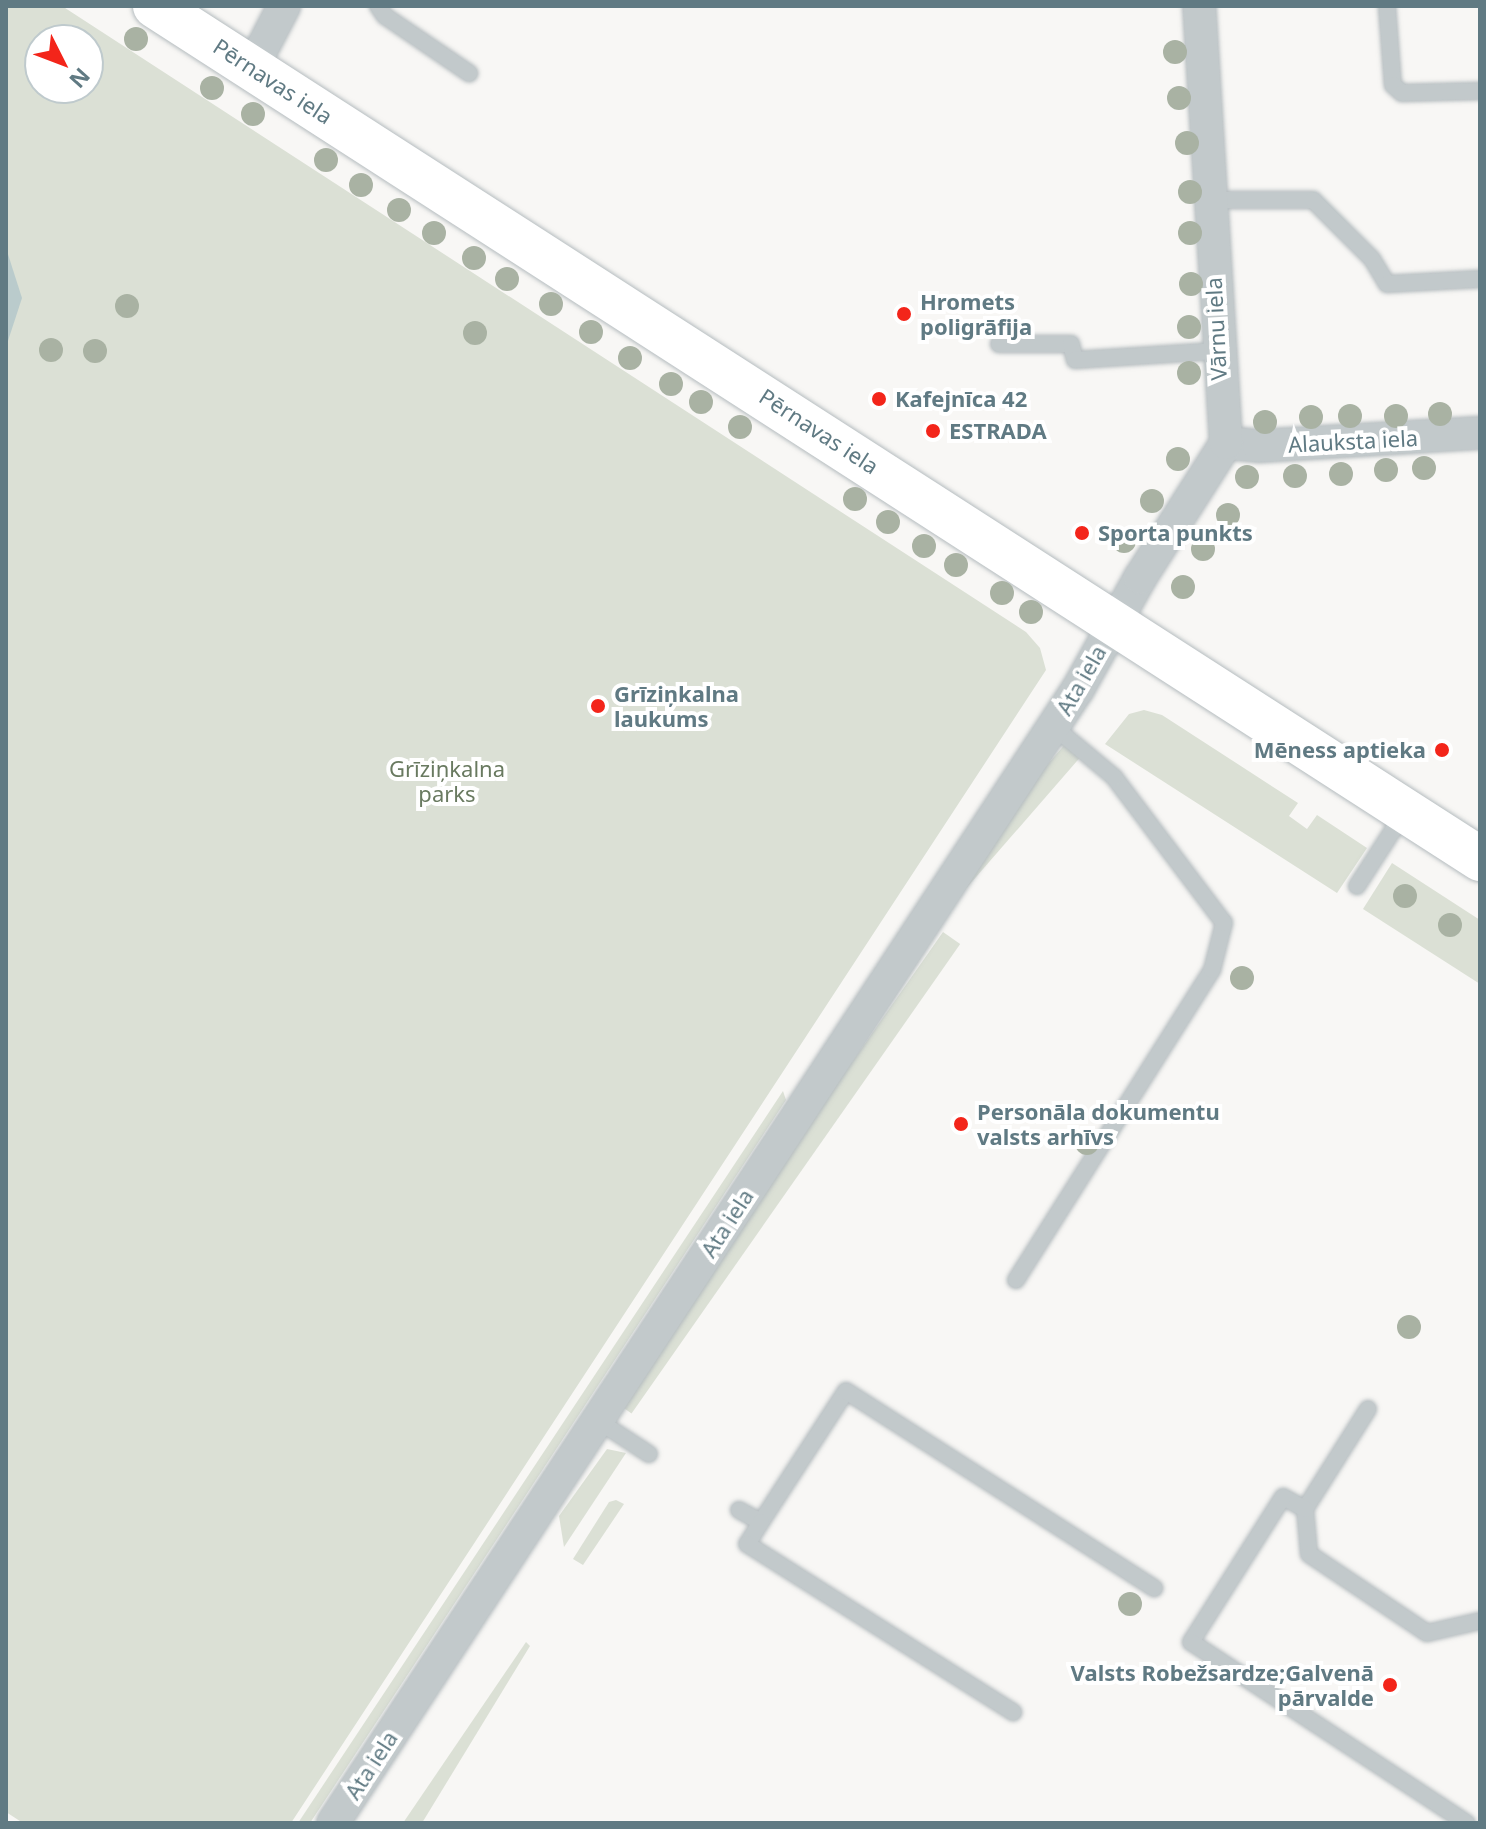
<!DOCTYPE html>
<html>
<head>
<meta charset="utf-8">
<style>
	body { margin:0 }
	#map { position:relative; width:1486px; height:1829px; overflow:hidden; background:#f8f7f5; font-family:"Noto Sans",sans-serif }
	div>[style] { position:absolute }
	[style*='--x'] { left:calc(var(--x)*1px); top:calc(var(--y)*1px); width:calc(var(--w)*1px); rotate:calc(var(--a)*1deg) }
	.green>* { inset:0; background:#dbe0d5; transform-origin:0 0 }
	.water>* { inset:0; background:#bacbcc }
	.roads { filter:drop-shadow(0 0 2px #b5bcbf) drop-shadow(0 0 2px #b5bcbf) }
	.service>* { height:16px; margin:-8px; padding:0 8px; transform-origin:8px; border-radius:8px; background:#c2c9cb }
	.minor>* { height:32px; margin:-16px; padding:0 16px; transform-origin:16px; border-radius:16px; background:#c2c9cb }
	.primary>* { height:44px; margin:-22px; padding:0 22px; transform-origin:22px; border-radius:22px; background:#fff }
	.trees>* { width:24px; height:24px; margin:-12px; border-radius:50%; background:#a9b2a3 }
	.dots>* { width:22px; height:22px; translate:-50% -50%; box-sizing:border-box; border:4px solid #fff; border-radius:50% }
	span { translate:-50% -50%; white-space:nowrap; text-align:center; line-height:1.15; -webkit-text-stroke:8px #fff; paint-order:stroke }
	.street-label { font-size:22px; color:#607a83 }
	.poi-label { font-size:22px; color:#607a83; font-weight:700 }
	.left { translate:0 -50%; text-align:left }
	.right { translate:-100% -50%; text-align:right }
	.park-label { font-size:22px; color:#697a60 }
	.frame { position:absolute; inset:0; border:8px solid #607a83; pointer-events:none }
	.north { position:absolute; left:24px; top:24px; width:80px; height:80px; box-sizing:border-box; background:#fff; border:2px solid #bfcacd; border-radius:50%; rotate:132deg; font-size:22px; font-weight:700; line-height:32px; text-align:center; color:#607a83 }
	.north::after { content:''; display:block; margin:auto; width:28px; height:36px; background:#f3251a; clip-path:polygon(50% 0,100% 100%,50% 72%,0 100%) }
</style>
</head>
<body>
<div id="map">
	<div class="green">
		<i style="clip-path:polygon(evenodd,6px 6px,62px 6px,1026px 632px,1040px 648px,1046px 670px,291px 1823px,23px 1823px,6px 1812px,6px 6px,40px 40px,88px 40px,88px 88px,40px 88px,40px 40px)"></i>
		<i style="clip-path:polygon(1144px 710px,1162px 715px,1298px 803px,1289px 816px,1307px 829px,1317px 815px,1367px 848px,1337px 893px,1105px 744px,1129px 714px)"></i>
		<i style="left:1067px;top:742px;width:20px;height:213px;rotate:41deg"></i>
		<i style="clip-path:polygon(1392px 863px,1480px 920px,1480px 984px,1363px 909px)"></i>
		<i style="left:943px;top:932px;width:21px;height:573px;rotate:35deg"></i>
		<i style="clip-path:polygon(783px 1091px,786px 1100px,310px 1823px,298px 1823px)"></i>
		<i style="clip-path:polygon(607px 1449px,626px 1453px,564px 1547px,559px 1516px)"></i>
		<i style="clip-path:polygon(616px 1500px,624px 1504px,583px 1565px,573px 1559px,609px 1502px)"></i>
		<i style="clip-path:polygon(526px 1642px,530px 1646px,422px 1823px,403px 1823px)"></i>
	</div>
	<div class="water">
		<i style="clip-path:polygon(6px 248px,22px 298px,6px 347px)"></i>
	</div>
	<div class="roads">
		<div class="service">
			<i style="--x:378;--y:6;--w:12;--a:55"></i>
			<i style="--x:385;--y:16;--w:102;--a:34.2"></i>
			<i style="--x:1387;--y:6;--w:79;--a:85.7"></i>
			<i style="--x:1393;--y:85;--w:12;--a:42"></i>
			<i style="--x:1402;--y:93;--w:78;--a:-1.5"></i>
			<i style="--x:1210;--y:200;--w:103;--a:0"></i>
			<i style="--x:1313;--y:200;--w:83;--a:45"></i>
			<i style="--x:1372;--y:259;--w:29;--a:59"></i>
			<i style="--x:1387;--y:284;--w:93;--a:-3.1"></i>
			<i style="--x:999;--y:344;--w:72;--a:0"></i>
			<i style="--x:1071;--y:344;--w:16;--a:76"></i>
			<i style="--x:1075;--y:360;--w:142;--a:-3.6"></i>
			<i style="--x:1357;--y:886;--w:87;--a:-57.2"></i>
			<i style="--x:1016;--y:1280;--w:367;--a:-57.7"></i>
			<i style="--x:1212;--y:970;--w:49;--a:-75.7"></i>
			<i style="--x:1224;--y:923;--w:183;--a:-127"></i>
			<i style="--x:1114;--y:777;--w:80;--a:-140.1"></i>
			<i style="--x:1368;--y:1409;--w:118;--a:122.2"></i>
			<i style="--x:1305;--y:1509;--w:45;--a:84.9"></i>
			<i style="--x:1309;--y:1554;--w:142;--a:33.8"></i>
			<i style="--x:1427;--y:1633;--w:54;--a:-12.8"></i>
			<i style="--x:597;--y:1420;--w:62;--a:33.2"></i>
			<i style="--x:1305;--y:1509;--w:25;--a:-151"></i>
			<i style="--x:1283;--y:1497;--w:172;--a:122.4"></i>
			<i style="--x:1191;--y:1642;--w:330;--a:33.3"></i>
			<i style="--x:739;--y:1510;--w:25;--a:29"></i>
			<i style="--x:761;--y:1522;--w:156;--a:-57"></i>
			<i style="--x:846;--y:1391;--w:366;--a:32.6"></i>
			<i style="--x:761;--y:1522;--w:26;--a:122"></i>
			<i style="--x:747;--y:1544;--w:315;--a:32.3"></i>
		</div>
		<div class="minor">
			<i style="--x:252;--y:68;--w:70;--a:-62.7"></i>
			<i style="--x:1226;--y:443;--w:33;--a:5"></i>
			<i style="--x:1259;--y:446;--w:221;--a:-3.4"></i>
			<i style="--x:333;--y:1823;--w:1357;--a:-56.7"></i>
			<i style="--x:1078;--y:689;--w:127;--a:-60.8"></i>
			<i style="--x:1140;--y:578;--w:160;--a:-57.5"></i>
			<i style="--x:1226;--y:443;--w:438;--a:-93.5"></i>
		</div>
		<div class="primary">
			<i style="--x:155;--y:6;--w:1576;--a:32.77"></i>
		</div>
	</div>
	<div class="trees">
		<i style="left:136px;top:39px"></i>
		<i style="left:1175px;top:52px"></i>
		<i style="left:212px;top:88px"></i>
		<i style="left:1179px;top:98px"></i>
		<i style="left:253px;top:114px"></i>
		<i style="left:1187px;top:143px"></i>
		<i style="left:326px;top:160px"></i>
		<i style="left:361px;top:185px"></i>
		<i style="left:1190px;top:192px"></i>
		<i style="left:399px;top:210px"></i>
		<i style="left:434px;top:233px"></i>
		<i style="left:1190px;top:233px"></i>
		<i style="left:474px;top:258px"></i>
		<i style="left:507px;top:279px"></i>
		<i style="left:1191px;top:284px"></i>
		<i style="left:551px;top:304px"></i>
		<i style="left:127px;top:306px"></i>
		<i style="left:1189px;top:327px"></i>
		<i style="left:591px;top:332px"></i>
		<i style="left:475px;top:333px"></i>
		<i style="left:51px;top:350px"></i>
		<i style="left:95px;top:351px"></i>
		<i style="left:630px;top:358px"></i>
		<i style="left:1189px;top:373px"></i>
		<i style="left:671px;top:384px"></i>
		<i style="left:701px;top:402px"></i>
		<i style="left:1440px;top:414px"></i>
		<i style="left:1350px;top:416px"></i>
		<i style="left:1396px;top:416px"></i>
		<i style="left:1311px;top:417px"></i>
		<i style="left:1265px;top:422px"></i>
		<i style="left:740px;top:427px"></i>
		<i style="left:1178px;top:459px"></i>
		<i style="left:1424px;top:468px"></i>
		<i style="left:1386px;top:470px"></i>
		<i style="left:1341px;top:474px"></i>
		<i style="left:1295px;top:476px"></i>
		<i style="left:1247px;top:477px"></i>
		<i style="left:855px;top:499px"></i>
		<i style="left:1152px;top:501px"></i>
		<i style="left:1228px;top:515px"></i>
		<i style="left:888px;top:522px"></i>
		<i style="left:1124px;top:541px"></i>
		<i style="left:924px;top:546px"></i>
		<i style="left:1203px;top:549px"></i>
		<i style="left:956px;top:565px"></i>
		<i style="left:1183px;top:587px"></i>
		<i style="left:1002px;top:593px"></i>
		<i style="left:1031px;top:612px"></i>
		<i style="left:1405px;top:896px"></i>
		<i style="left:1450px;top:925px"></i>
		<i style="left:1242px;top:978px"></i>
		<i style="left:1087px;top:1143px"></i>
		<i style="left:1409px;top:1327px"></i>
		<i style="left:1130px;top:1604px"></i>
	</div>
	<div class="dots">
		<i style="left:904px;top:314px;background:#f3251a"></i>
		<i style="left:879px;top:399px;background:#f3251a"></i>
		<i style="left:933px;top:431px;background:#f3251a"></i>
		<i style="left:1082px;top:533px;background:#f3251a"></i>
		<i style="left:598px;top:706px;background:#f3251a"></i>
		<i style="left:1442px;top:750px;background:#f3251a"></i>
		<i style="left:961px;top:1124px;background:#f3251a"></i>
		<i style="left:1390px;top:1685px;background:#f3251a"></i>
	</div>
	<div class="street-label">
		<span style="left:273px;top:81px;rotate:33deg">Pērnavas iela</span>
		<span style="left:1216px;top:329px;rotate:-93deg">Vārnu iela</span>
		<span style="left:819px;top:431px;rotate:33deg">Pērnavas iela</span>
		<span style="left:1353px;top:441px;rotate:-3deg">Alauksta iela</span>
		<span style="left:1081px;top:680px;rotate:-60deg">Ata iela</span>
		<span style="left:727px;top:1223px;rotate:-57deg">Ata iela</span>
		<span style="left:371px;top:1765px;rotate:-57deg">Ata iela</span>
	</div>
	<div class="poi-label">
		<span class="left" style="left:920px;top:314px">Hromets<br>poligrāfija</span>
		<span class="left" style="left:895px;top:399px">Kafejnīca 42</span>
		<span class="left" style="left:949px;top:431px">ESTRADA</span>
		<span class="left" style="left:1098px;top:533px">Sporta punkts</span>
		<span class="left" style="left:614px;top:706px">Grīziņkalna<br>laukums</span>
		<span class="right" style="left:1426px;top:750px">Mēness aptieka</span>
		<span class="left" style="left:977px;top:1124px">Personāla dokumentu<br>valsts arhīvs</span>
		<span class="right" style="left:1374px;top:1685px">Valsts Robežsardze;Galvenā<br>pārvalde</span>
	</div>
	<div class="park-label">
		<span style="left:447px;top:781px">Grīziņkalna<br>parks</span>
	</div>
	<div class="frame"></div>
	<div class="north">N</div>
</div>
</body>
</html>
